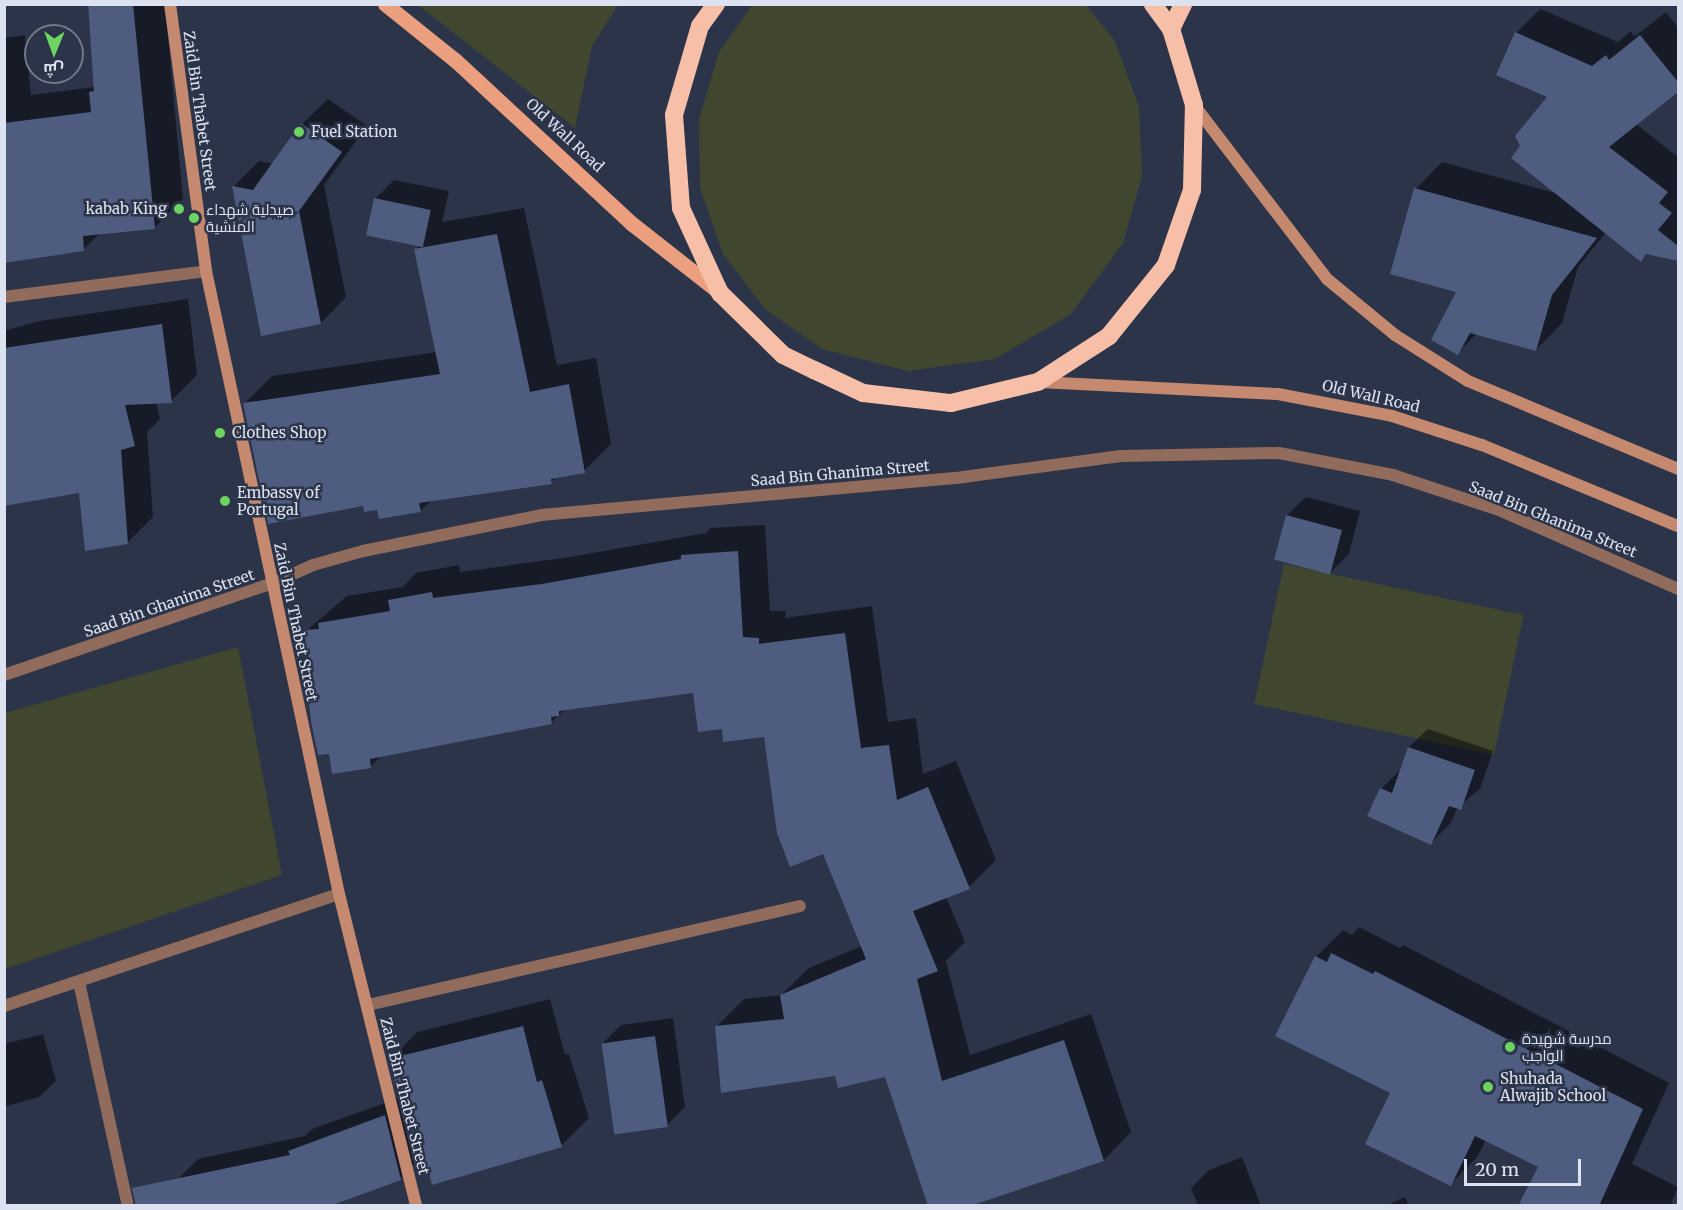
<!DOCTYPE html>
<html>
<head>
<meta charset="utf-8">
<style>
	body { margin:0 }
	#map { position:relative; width:1683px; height:1210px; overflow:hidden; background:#2c3449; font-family:Merriweather,Cairo,serif }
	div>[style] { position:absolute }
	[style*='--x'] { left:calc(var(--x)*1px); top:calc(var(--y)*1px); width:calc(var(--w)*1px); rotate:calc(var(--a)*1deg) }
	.green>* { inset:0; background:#41462f; transform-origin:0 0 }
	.shadow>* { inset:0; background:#0007 }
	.building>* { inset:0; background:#4e5c80; transform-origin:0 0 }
	.street>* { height:12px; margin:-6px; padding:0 6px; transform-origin:6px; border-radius:6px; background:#916b5b }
	.secondary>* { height:12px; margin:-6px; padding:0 6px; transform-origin:6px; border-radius:6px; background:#c4896f }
	.primary>* { height:15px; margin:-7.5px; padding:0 7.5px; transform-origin:7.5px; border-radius:7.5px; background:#ec9f7e }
	.highway>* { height:18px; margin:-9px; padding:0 9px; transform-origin:9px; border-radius:9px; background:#f7bfa7 }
	.dots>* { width:16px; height:16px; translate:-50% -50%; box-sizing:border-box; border:3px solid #2c3449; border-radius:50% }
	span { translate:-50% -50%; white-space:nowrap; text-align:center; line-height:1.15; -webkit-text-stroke:5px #2c3449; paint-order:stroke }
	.street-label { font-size:15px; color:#dce2ef }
	.poi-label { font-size:15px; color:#dce2ef }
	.left { translate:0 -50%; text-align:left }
	.right { translate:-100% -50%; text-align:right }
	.frame { position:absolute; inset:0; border:6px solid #dce2ef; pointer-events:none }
	.north { position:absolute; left:24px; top:24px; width:60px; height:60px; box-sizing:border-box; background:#2c3449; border:2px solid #727a8b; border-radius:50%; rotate:181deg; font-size:16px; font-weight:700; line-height:24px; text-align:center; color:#dce2ef }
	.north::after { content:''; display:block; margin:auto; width:21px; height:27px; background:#6dd361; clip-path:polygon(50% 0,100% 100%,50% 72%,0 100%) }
	.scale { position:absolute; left:1464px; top:1159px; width:117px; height:27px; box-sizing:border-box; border:3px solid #dce2ef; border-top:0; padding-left:8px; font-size:18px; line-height:21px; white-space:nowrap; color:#dce2ef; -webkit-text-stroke:4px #2c3449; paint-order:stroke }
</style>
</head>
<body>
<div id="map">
	<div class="green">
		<i style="clip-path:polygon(753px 4px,1086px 5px,1115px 41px,1139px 107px,1142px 176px,1123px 243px,1071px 314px,995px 359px,908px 371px,822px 349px,765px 309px,723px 254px,700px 188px,699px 119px,719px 52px)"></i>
		<i style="clip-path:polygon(418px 5px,618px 5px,592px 46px,575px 128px)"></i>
		<i style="left:1284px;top:564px;width:245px;height:143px;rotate:12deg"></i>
		<i style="clip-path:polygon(238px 647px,282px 875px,5px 969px,5px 713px)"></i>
	</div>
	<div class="shadow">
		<i style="clip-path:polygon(88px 4px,165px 4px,183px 199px,154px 228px,100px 233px,84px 249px,4px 261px,4px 38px,25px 35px,31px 95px,95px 87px)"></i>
		<i style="clip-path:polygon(1540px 9px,1618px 42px,1631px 31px,1634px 37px,1666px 12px,1678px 28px,1678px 90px,1636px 124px,1678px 157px,1678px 260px,1648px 253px,1641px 260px,1606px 232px,1578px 267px,1562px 323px,1536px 350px,1477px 333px,1458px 353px,1459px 291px,1416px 189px,1442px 162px,1559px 194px,1550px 96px,1516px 33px)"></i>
		<i style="clip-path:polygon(328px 99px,367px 126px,324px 185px,346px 297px,321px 323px,262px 334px,234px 186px,259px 161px,274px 164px,302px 124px)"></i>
		<i style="clip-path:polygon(394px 180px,449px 191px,442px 222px,524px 208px,557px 365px,596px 358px,611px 444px,584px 471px,558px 476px,551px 482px,432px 500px,421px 510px,378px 508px,364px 504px,245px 403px,272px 376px,437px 352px,416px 249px,420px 245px,376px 198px)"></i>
		<i style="clip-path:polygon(188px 299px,197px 375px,171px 401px,156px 402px,160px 419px,147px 432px,153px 517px,127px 543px,80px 491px,4px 505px,4px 322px,7px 330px,40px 321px)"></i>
		<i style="clip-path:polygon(1306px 497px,1360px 511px,1349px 554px,1330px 573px,1287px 515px)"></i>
		<i style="clip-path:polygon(765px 525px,770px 611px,786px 611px,785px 618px,872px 606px,888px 722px,916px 718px,923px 774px,956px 761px,996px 860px,969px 887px,946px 897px,965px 942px,946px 961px,970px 1055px,1091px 1014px,1131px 1132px,1104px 1160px,1059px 1174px,886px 1075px,836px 1074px,717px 1026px,744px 999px,781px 995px,809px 968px,862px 946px,824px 852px,765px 735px,694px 692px,565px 709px,551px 723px,381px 756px,370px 767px,330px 752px,307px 677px,312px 672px,306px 631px,347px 596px,403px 587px,416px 573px,459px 565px,460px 572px,570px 557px,706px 533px,710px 528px)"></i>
		<i style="clip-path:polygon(1428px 729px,1493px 751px,1480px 789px,1458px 807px,1450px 824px,1431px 843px,1369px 815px,1382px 788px,1400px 770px,1409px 747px)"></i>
		<i style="clip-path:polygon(1359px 927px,1400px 948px,1403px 945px,1669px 1083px,1632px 1164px,1678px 1187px,1670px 1206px,1520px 1206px,1540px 1167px,1486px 1140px,1477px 1157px,1451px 1184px,1392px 1092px,1316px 957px,1343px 930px,1352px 935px)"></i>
		<i style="clip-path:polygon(550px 999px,565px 1055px,569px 1054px,589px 1118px,561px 1146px,429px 1168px,415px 1163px,400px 1178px,177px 1180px,198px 1159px,305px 1136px,312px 1129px,399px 1098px,390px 1060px,417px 1032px)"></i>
		<i style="clip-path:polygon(673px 1018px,685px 1107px,667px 1125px,602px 1044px,621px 1025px)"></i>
		<i style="clip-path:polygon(43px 1034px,56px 1081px,39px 1097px,4px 1107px,4px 1044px)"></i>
		<i style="clip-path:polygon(1242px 1157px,1261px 1206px,1198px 1206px,1191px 1188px,1209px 1170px)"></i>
		<i style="clip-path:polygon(1405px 1197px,1409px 1206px,1386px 1206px)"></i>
	</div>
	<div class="building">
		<i style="clip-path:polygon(88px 4px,133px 4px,155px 229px,83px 236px,84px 251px,4px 263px,4px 123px,91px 112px,89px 92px,94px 91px)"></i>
		<i style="clip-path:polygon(1515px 32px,1592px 66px,1606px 55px,1609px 60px,1640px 35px,1678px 82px,1678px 92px,1609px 147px,1668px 192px,1659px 203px,1672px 213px,1658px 230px,1678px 246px,1678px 261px,1646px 254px,1641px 262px,1511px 158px,1520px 146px,1515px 136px,1547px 97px,1496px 75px)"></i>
		<i style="clip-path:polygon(301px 123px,342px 152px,299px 211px,321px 324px,261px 336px,232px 186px,253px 190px)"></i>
		<i style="clip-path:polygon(1414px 188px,1597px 238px,1552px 295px,1536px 351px,1470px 333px,1458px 355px,1431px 340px,1456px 292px,1390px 274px)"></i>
		<i style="left:374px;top:198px;width:58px;height:38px;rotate:12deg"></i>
		<i style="clip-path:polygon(497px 234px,530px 392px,569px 384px,585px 473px,551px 479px,552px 484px,419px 503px,421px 512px,379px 519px,377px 510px,364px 512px,363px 506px,268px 524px,243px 403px,440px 374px,414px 249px)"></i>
		<i style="clip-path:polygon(162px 324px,172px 403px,125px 405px,135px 446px,121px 450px,128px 544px,85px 551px,79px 493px,4px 506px,4px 348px)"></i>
		<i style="left:1286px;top:515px;width:58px;height:46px;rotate:15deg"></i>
		<i style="clip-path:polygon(738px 551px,743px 637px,759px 638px,759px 644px,845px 633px,861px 748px,889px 745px,897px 800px,928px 787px,970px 889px,913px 911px,938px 971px,917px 979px,942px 1081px,1064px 1040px,1104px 1161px,970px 1206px,928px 1206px,885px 1077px,838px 1088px,835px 1076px,721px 1093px,715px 1026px,784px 1019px,780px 995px,866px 959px,823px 854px,790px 867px,777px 833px,764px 737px,723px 742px,722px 729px,698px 732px,693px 693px,559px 711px,559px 716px,551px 717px,552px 724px,370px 759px,371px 768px,332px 774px,329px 754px,318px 755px,311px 721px,306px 676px,311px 676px,304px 630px,319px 629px,318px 623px,390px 611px,388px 600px,432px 592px,433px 598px,542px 584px,681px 559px,681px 555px)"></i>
		<i style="clip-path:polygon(1408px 747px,1475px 770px,1461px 810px,1449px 806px,1431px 845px,1367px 816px,1380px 788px,1392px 793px)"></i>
		<i style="clip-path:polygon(1331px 953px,1373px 974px,1375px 971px,1643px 1109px,1599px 1206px,1518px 1206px,1538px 1167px,1475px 1136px,1451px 1186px,1365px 1144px,1390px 1093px,1275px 1036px,1315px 956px,1327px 962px)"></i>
		<i style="clip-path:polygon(523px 1026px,537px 1082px,542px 1080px,562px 1147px,432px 1185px,428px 1170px,417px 1174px,388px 1059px)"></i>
		<i style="left:655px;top:1036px;width:92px;height:54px;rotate:82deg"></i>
		<i style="clip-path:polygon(385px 1115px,401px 1180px,330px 1206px,136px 1206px,132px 1188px,290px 1155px,288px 1151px)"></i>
	</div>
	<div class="street">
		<i style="--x:4;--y:297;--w:204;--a:-7.3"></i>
		<i style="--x:4;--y:675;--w:284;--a:-18.9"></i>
		<i style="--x:273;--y:583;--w:44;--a:-24.2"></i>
		<i style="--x:313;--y:565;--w:52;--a:-15.6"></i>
		<i style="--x:363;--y:551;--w:182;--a:-11.4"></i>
		<i style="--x:541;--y:515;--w:424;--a:-5.1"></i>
		<i style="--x:963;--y:477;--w:159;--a:-7.6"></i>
		<i style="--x:1121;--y:456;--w:158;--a:-1.1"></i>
		<i style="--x:1279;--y:453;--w:116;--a:10.9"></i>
		<i style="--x:1393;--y:475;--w:112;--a:18.3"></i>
		<i style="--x:1499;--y:510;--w:196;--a:23.8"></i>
		<i style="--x:79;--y:982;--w:229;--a:77.7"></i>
		<i style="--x:368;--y:1005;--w:443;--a:-12.9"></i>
		<i style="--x:4;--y:1006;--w:353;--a:-18.5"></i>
	</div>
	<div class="secondary">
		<i style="--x:170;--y:4;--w:269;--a:82.3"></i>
		<i style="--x:206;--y:271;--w:637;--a:77.95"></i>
		<i style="--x:339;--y:894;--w:321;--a:76.1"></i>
		<i style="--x:1194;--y:105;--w:219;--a:52.6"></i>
		<i style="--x:1327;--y:279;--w:88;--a:39.5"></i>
		<i style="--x:1395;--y:335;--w:86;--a:32.2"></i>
		<i style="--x:1468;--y:381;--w:228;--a:22.7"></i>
		<i style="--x:1039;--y:382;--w:239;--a:2.9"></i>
		<i style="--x:1278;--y:394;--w:116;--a:10.9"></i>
		<i style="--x:1392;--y:416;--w:95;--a:17.9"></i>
		<i style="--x:1482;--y:445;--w:212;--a:22.5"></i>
	</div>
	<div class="primary">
		<i style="--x:385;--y:4;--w:90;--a:38.7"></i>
		<i style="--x:455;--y:60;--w:240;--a:42.8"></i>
		<i style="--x:631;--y:223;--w:112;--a:38.1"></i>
	</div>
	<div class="highway">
		<i style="--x:716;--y:4;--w:27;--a:126"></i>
		<i style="--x:700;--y:26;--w:93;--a:106.3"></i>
		<i style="--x:674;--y:115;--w:93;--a:85.7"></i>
		<i style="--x:681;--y:208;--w:94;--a:65.4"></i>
		<i style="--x:720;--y:293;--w:88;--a:44.5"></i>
		<i style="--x:783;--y:355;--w:34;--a:26"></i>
		<i style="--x:814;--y:370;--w:54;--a:25.1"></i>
		<i style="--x:863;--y:393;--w:89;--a:6.5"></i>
		<i style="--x:951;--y:403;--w:89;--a:-13.6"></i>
		<i style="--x:1038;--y:382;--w:85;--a:-32.9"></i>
		<i style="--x:1109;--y:336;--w:91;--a:-51.2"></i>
		<i style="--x:1166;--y:265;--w:79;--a:-70.9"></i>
		<i style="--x:1192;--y:190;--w:85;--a:-88.7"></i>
		<i style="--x:1194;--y:105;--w:79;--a:-106.8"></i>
		<i style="--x:1171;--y:29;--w:31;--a:-126"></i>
		<i style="--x:1171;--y:29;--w:28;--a:-64"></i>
	</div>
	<div class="dots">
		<i style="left:299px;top:132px;background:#6dd361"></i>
		<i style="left:179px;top:209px;background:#6dd361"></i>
		<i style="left:194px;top:218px;background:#6dd361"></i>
		<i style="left:220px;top:433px;background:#6dd361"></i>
		<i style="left:225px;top:501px;background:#6dd361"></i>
		<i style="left:1510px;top:1047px;background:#6dd361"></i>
		<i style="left:1488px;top:1087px;background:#6dd361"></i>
	</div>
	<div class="street-label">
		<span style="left:200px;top:111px;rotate:82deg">Zaid Bin Thabet Street</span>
		<span style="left:565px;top:135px;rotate:43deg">Old Wall Road</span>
		<span style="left:1371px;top:396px;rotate:13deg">Old Wall Road</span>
		<span style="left:840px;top:473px;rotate:-5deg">Saad Bin Ghanima Street</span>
		<span style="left:1553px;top:519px;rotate:22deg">Saad Bin Ghanima Street</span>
		<span style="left:169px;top:603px;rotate:-19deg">Saad Bin Ghanima Street</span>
		<span style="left:296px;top:622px;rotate:78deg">Zaid Bin Thabet Street</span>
		<span style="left:405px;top:1096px;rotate:76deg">Zaid Bin Thabet Street</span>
	</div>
	<div class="poi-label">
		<span class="left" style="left:311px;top:132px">Fuel Station</span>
		<span class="right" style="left:167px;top:209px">kabab King</span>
		<span class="left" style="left:206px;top:218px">صيدلية شهداء<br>المنشية</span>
		<span class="left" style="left:232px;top:433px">Clothes Shop</span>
		<span class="left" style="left:237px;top:501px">Embassy of<br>Portugal</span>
		<span class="left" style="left:1522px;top:1047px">مدرسة شهيدة<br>الواجب</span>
		<span class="left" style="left:1500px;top:1087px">Shuhada<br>Alwajib School</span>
	</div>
	<div class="frame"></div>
	<div class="north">ش</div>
	<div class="scale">20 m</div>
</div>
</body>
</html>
